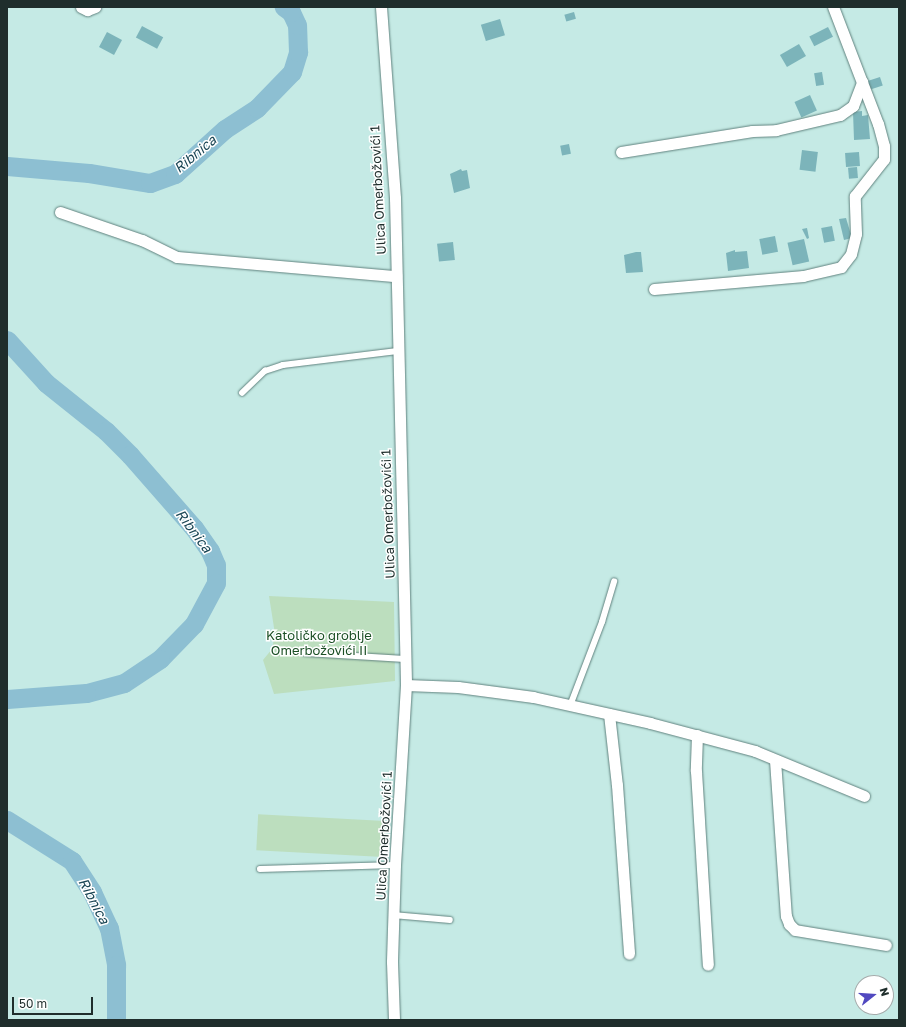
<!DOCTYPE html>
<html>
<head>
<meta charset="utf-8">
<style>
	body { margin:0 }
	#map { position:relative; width:906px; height:1027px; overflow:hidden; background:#c5eae5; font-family:"Golos Text",sans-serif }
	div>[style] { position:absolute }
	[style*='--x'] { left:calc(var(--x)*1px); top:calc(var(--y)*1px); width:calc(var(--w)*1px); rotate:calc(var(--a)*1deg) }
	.green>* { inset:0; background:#bcdebe; transform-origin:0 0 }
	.river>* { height:19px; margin:-9.5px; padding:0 9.5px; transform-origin:9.5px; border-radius:9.5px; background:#8dbfd2 }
	.building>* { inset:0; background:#7cb4ba; transform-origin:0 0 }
	.roads { filter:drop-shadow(0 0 1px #60827e) drop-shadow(0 0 1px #60827e) }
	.service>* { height:5.5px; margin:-2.75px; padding:0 2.75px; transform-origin:2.75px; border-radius:2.75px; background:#fff }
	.minor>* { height:11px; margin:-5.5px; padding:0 5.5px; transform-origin:5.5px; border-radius:5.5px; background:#fff }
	span { translate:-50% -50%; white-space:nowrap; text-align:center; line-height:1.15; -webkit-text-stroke:3px #fff; paint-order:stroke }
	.street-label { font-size:13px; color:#1f2e2c }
	.park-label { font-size:13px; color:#1b4f25 }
	.water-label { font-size:14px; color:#1b4655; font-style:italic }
	.frame { position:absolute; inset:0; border:8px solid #1f2e2c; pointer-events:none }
	.north { position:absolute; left:854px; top:975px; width:40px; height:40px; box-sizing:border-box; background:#fff; border:1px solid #a5abab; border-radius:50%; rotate:73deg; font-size:11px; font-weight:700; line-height:16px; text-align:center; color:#1f2e2c }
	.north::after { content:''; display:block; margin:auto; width:14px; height:18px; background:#5149c0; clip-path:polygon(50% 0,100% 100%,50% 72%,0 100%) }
	.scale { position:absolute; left:12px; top:997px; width:81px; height:18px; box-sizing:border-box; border:2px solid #1f2e2c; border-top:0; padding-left:5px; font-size:12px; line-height:14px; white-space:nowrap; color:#1f2e2c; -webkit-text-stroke:3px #fff; paint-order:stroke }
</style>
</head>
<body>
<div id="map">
	<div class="green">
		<i style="clip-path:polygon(269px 596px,394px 602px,395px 681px,274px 694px,263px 660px,272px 649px,275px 634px)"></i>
		<i style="left:385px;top:821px;width:36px;height:127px;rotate:93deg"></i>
	</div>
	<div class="river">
		<i style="--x:7;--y:166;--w:82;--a:4.9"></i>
		<i style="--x:89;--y:173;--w:62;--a:9.3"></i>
		<i style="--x:150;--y:183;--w:27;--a:-20"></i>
		<i style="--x:175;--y:174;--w:67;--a:-42"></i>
		<i style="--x:225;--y:129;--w:38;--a:-33"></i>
		<i style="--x:257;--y:108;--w:50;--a:-45.8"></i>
		<i style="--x:292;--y:72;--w:21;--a:-73"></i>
		<i style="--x:298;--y:52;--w:27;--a:-92"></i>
		<i style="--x:297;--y:25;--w:14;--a:-115"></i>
		<i style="--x:291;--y:12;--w:9;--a:-144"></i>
		<i style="--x:7;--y:340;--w:58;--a:47.8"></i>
		<i style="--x:46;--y:383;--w:77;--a:38.7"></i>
		<i style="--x:106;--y:431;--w:34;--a:45"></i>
		<i style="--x:130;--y:455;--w:97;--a:48.8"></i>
		<i style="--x:194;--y:528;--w:28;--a:55"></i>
		<i style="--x:210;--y:551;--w:15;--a:67"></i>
		<i style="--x:216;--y:565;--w:18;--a:90"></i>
		<i style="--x:216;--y:583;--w:47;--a:118.2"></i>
		<i style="--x:194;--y:624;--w:49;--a:134.2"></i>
		<i style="--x:160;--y:659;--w:43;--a:146.3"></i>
		<i style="--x:124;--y:683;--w:39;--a:165"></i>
		<i style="--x:86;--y:693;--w:79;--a:175.7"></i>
		<i style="--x:7;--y:820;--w:77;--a:32.2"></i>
		<i style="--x:72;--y:861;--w:37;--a:57"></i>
		<i style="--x:92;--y:892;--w:40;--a:65"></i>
		<i style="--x:109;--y:928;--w:38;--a:79"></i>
		<i style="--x:116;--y:965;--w:55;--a:90"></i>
	</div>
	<div class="building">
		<i style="left:574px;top:12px;width:7px;height:10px;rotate:74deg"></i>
		<i style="left:500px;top:19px;width:17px;height:20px;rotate:73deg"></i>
		<i style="left:142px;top:26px;width:24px;height:13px;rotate:28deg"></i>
		<i style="left:828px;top:27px;width:11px;height:21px;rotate:63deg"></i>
		<i style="left:107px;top:32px;width:17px;height:17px;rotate:28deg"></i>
		<i style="left:799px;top:44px;width:14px;height:22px;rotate:60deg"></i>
		<i style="left:822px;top:72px;width:13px;height:8px;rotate:81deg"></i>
		<i style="left:880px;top:77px;width:9px;height:13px;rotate:72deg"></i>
		<i style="left:810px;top:95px;width:17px;height:17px;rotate:66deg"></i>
		<i style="clip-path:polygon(862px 111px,862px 116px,868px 115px,870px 139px,854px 140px,853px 112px)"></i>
		<i style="left:569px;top:144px;width:10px;height:9px;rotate:79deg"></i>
		<i style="left:802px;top:150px;width:16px;height:20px;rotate:7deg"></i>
		<i style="left:859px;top:152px;width:14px;height:14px;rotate:86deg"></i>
		<i style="left:857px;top:167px;width:11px;height:9px;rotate:85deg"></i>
		<i style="clip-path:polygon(461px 169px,462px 171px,467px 170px,470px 188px,454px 193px,450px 174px)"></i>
		<i style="clip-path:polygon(846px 218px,852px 238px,844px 240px,839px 219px)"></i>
		<i style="left:832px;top:226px;width:15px;height:11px;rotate:79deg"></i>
		<i style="clip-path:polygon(807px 228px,809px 238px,807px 239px,802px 229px)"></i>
		<i style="left:775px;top:236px;width:16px;height:16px;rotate:79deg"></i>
		<i style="left:804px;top:239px;width:23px;height:17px;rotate:77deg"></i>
		<i style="left:453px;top:242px;width:18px;height:16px;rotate:84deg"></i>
		<i style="clip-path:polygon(735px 250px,735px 252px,747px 251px,749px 268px,728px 271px,726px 253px)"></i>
		<i style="clip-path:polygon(636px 252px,641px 252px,643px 272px,626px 273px,624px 255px)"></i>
	</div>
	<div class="roads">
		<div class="service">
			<i style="--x:242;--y:393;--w:32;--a:-44"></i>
			<i style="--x:265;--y:371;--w:19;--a:-18"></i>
			<i style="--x:283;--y:365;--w:115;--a:-7"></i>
			<i style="--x:305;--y:653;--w:101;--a:3.4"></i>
			<i style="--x:570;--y:706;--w:90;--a:-69.1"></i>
			<i style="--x:602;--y:622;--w:42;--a:-73.3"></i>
			<i style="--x:260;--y:869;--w:135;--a:-1.7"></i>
			<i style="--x:393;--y:915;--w:57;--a:5"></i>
		</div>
		<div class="minor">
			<i style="--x:81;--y:7;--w:7;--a:27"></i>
			<i style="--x:87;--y:10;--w:9;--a:-21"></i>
			<i style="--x:381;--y:7;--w:192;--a:85.8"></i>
			<i style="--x:395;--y:198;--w:487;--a:88.7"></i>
			<i style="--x:406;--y:685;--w:180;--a:93.5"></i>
			<i style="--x:395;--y:865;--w:97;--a:91.8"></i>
			<i style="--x:392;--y:962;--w:58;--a:88"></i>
			<i style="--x:621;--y:152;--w:133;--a:-9.1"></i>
			<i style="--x:752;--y:131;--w:24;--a:-2"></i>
			<i style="--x:776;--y:130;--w:66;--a:-13.2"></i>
			<i style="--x:840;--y:115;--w:16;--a:-35"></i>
			<i style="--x:853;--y:106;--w:26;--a:-69"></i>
			<i style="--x:60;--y:212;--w:87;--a:18.9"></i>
			<i style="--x:142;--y:240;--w:39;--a:26"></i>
			<i style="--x:177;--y:257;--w:220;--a:5"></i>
			<i style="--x:654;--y:289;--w:150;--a:-5"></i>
			<i style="--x:803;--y:276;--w:39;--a:-13"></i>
			<i style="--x:841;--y:267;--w:16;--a:-52"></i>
			<i style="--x:851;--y:254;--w:21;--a:-76"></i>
			<i style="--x:856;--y:234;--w:38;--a:-92"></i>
			<i style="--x:855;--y:196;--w:47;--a:-51.9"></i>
			<i style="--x:884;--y:159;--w:13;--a:-90"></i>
			<i style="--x:884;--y:146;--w:23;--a:-105"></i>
			<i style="--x:878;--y:124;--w:125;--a:-111"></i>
			<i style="--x:406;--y:685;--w:52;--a:2.2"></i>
			<i style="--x:458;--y:687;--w:76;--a:7.6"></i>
			<i style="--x:533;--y:697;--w:120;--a:12.5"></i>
			<i style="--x:650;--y:723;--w:109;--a:14.9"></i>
			<i style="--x:755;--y:751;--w:118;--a:22.4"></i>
			<i style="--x:609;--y:714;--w:71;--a:83.6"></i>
			<i style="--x:617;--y:785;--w:169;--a:85.9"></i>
			<i style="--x:697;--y:735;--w:36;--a:92"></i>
			<i style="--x:696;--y:771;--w:194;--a:86.5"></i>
			<i style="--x:775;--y:760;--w:156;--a:86"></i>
			<i style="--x:786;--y:916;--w:9;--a:69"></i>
			<i style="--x:789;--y:924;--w:8;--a:45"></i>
			<i style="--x:795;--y:930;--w:92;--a:9.4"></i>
		</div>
	</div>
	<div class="street-label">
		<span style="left:378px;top:190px;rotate:-93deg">Ulica Omerbožovići 1</span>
		<span style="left:388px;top:514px;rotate:-92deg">Ulica Omerbožovići 1</span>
		<span style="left:384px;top:836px;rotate:-87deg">Ulica Omerbožovići 1</span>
	</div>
	<div class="park-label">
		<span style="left:319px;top:643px">Katoličko groblje<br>Omerbožovići II</span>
	</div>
	<div class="water-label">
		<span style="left:195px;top:154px;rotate:-40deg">Ribnica</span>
		<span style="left:194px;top:531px;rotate:53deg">Ribnica</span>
		<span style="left:94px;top:901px;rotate:62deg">Ribnica</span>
	</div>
	<div class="frame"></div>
	<div class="north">N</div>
	<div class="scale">50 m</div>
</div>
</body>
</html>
